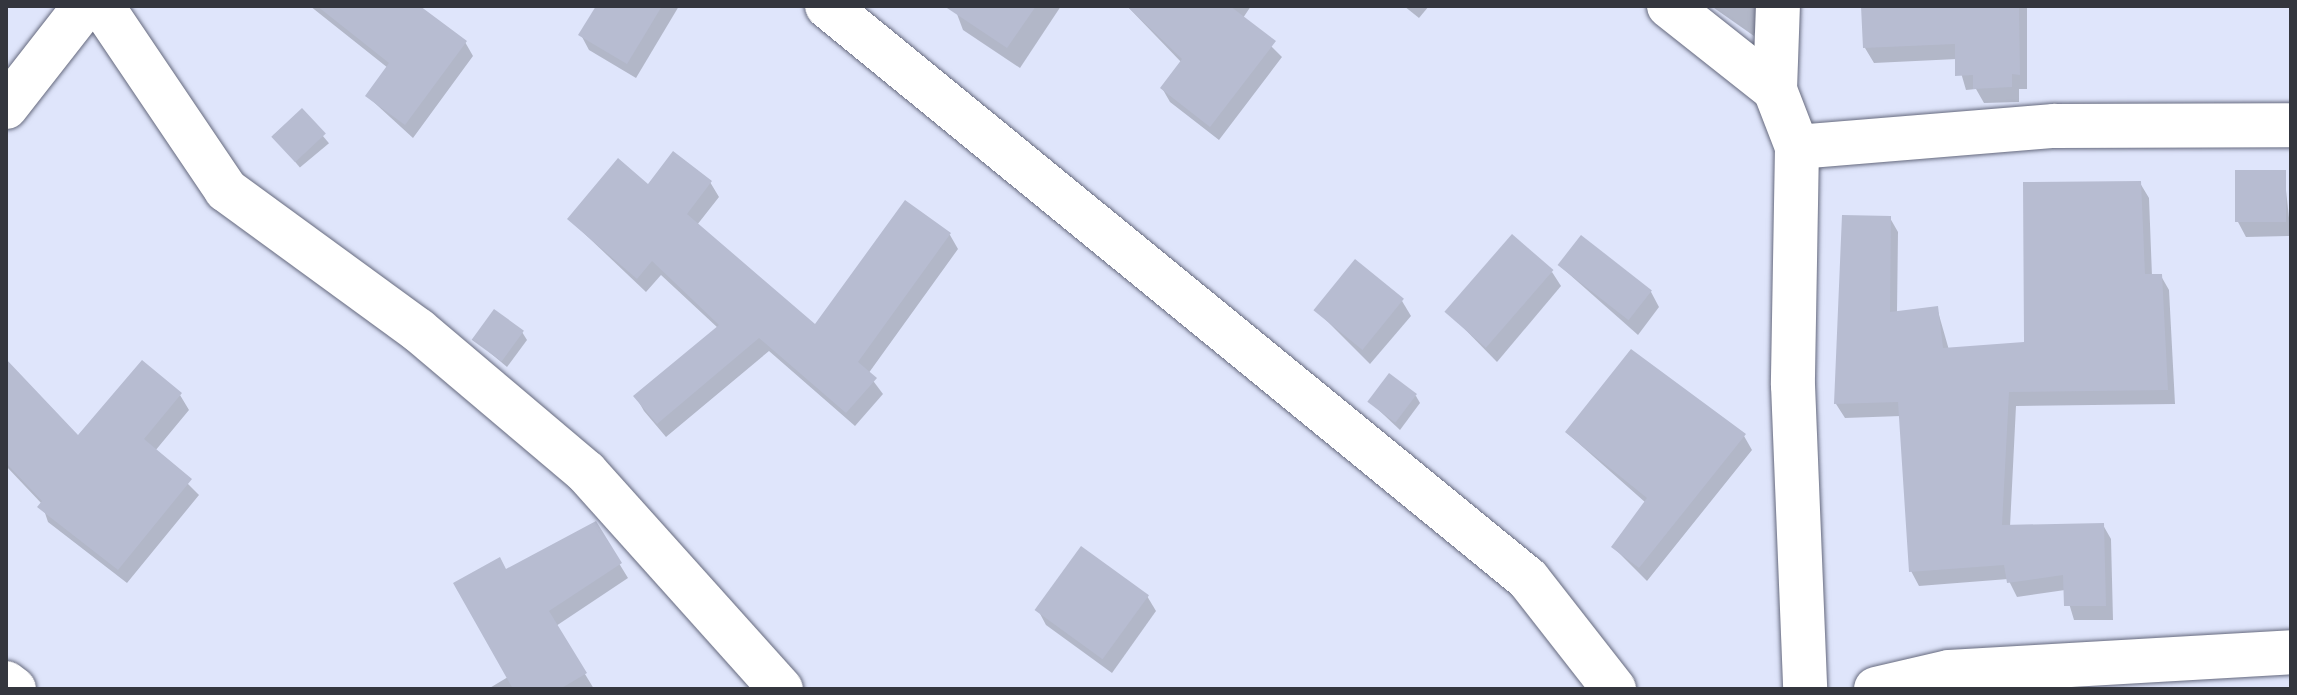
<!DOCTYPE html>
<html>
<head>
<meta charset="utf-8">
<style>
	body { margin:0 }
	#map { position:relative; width:2297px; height:695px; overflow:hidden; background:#dfe5fb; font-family:Commissioner,sans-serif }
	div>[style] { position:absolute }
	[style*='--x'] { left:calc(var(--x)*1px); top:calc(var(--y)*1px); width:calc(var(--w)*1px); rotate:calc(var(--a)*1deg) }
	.shadow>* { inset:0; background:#0003; transform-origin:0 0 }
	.building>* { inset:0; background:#b7bcd1; transform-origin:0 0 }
	.roads { filter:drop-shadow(0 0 2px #65697d) drop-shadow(0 0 2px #65697d) }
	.minor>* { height:44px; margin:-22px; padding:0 22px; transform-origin:22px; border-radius:22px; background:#fff }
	span { translate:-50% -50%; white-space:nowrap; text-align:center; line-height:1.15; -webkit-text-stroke:6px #fff; paint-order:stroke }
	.frame { position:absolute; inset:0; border:8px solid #34363e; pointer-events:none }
</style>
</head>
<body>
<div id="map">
	<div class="shadow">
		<i style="clip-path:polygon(310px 6px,411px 6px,465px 42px,473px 56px,413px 138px,367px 96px,388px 68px)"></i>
		<i style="clip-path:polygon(598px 6px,679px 6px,636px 78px,589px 50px,581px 35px)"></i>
		<i style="clip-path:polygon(954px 6px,1061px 6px,1020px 68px,963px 30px)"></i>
		<i style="clip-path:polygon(1127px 6px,1251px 6px,1243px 18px,1282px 57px,1219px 140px,1170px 102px,1162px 88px,1182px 63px)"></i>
		<i style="clip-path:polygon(1404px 6px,1429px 6px,1419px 18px)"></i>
		<i style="clip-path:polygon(1761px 6px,1754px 36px,1714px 8px,1716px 6px)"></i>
		<i style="clip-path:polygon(1863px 6px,2027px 6px,2027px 89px,2019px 89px,2019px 102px,1984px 103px,1976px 89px,1966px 90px,1957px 59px,1874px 63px,1865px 48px)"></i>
		<i style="left:302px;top:111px;width:42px;height:38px;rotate:50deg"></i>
		<i style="clip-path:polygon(2284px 172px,2291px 236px,2246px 237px,2238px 222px)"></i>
		<i style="clip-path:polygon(710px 182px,719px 197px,697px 225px,815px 327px,905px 203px,950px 235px,958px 249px,868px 374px,883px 394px,855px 426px,769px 351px,666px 437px,644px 411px,636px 397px,718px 328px,661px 275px,646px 292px,569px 219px,649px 187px)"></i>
		<i style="clip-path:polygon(2140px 183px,2149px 198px,2152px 276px,2161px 276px,2169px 290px,2175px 404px,2016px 406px,2010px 527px,2103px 525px,2111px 539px,2113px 620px,2074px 620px,2065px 590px,2017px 597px,2008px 579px,1919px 586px,1911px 571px,1901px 416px,1845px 418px,1836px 404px,1890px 218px,1898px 232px,1897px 313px,1937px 308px,1949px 350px,2026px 344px)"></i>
		<i style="clip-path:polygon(1560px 266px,1651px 292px,1659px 307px,1638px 335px)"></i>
		<i style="clip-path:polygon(1552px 272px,1561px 286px,1497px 362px,1449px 313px)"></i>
		<i style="clip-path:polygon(1402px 301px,1411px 316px,1370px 364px,1316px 310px)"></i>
		<i style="clip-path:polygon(522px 332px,527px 340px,507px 367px,475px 340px)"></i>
		<i style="clip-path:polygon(6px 362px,78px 438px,180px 395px,189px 410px,155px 451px,199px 495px,127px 583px,48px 522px,42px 504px,6px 466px)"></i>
		<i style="clip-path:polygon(1416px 396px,1420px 403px,1400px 430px,1369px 401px)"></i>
		<i style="clip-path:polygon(1567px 433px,1744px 436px,1752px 450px,1647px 581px,1613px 547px,1646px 503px)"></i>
		<i style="clip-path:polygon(595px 524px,628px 578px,556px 626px,594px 689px,488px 689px,508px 677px,506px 572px)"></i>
		<i style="clip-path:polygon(1147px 596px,1156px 611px,1112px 673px,1046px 625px,1038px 610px)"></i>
	</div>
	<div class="building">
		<i style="clip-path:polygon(317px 6px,420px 6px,467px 41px,405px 125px,365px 96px,389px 63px)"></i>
		<i style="clip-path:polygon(596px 6px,662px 6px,627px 64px,578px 35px)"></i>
		<i style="clip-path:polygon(944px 6px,1036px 6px,1007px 48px)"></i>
		<i style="clip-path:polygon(1127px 6px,1230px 6px,1276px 41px,1210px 127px,1160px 88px,1182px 59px)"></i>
		<i style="clip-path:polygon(1861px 6px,2019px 6px,2020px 75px,2012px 74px,2012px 87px,1973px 89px,1973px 75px,1955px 76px,1955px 44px,1863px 48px)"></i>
		<i style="left:302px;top:108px;width:35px;height:42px;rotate:47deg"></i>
		<i style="clip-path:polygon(673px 151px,712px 181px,687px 214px,815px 324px,905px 200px,951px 233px,858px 362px,877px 378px,846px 413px,759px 338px,657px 424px,633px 396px,719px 325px,652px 261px,637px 279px,567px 219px,618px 158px,648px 184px)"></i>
		<i style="left:2286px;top:170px;width:52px;height:51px;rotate:90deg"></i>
		<i style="clip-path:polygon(2141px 181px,2145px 274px,2162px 274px,2168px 390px,2009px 392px,2002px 525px,2104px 523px,2106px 606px,2064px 606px,2063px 575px,2007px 583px,2004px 565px,1909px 572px,1898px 402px,1834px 404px,1842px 215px,1891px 216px,1890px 312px,1938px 306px,1943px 348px,2024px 342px,2023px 182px)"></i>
		<i style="left:1512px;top:234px;width:55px;height:103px;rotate:41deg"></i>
		<i style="left:1581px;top:235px;width:90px;height:38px;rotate:38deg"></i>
		<i style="left:1355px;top:259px;width:63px;height:66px;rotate:39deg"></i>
		<i style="left:494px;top:309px;width:37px;height:38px;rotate:36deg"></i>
		<i style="clip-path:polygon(1631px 349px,1746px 434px,1639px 568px,1611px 547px,1647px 498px,1565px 432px)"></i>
		<i style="clip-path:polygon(6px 359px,78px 435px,142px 360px,182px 393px,144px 439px,192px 479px,118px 570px,37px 507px,42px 501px,6px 463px)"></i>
		<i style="left:1389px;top:373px;width:35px;height:36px;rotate:37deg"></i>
		<i style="clip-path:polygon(596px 521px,622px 563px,549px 611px,587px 673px,560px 689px,513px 689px,453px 583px,500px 557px,506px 569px)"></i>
		<i style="left:1081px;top:546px;width:84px;height:79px;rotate:36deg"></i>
	</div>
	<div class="roads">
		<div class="minor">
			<i style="--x:102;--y:6;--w:222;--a:56"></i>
			<i style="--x:226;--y:190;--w:238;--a:36.1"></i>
			<i style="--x:418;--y:330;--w:220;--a:40.2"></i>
			<i style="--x:586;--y:472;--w:292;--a:48.1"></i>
			<i style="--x:827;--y:6;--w:905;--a:39.26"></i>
			<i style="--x:1528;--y:579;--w:140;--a:52"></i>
			<i style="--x:1669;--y:6;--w:135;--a:38.4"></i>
			<i style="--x:1775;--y:90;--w:61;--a:68.9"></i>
			<i style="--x:1797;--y:147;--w:238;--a:91"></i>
			<i style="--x:1793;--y:385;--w:304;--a:87.7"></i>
			<i style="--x:1775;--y:90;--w:84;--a:-88"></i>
			<i style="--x:6;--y:107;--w:128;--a:-52"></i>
			<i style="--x:1797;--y:147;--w:258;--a:-4.7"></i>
			<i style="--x:2054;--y:126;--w:237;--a:-0.2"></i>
			<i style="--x:6;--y:683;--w:10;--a:37"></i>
			<i style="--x:1876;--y:689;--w:75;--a:-13.1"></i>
			<i style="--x:1949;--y:672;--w:343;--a:-3.3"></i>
		</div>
	</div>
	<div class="frame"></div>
</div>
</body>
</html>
